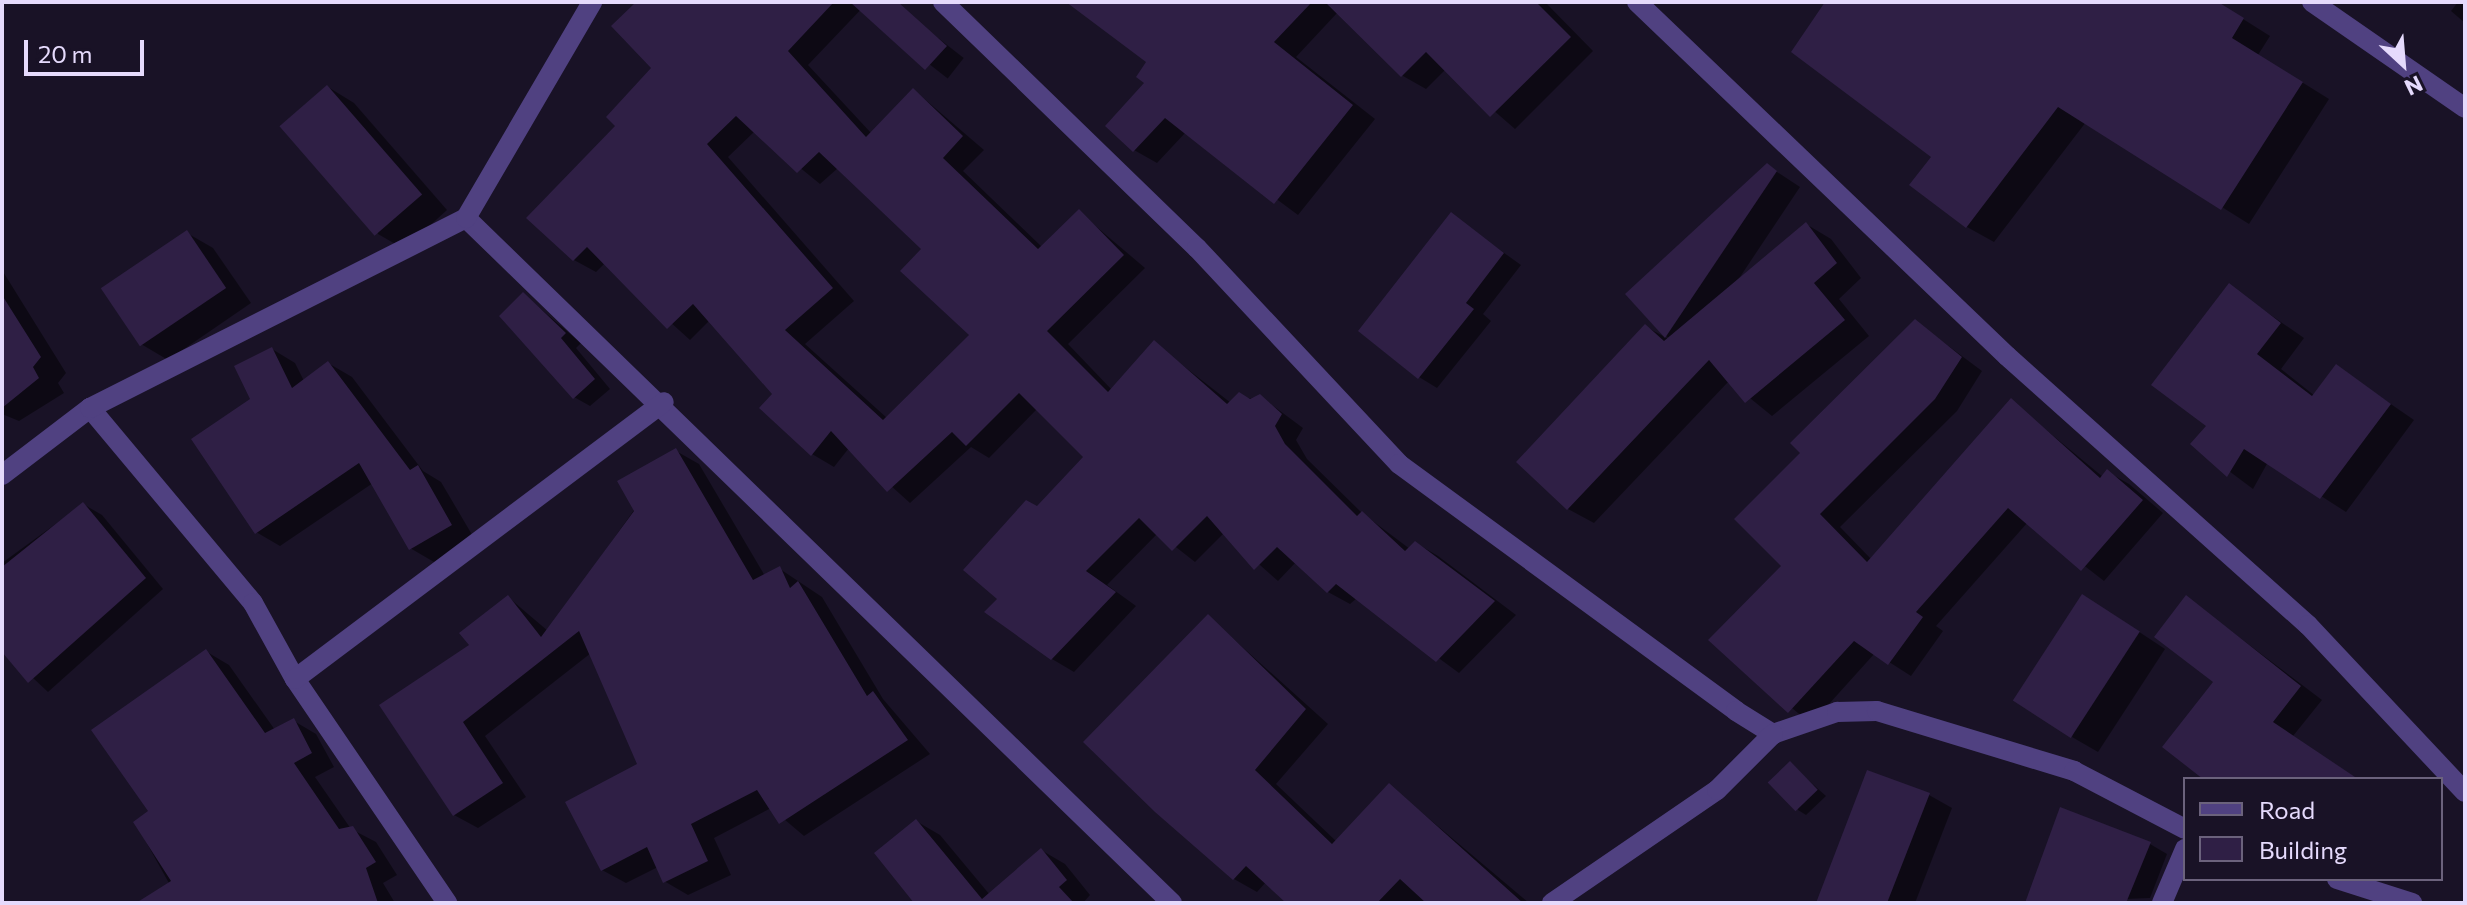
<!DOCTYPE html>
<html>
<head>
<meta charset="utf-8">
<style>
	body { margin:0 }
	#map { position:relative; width:2467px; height:905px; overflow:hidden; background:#191226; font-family:Commissioner,sans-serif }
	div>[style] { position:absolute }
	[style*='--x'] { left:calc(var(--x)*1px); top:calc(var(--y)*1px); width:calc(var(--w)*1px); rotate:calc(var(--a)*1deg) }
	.shadow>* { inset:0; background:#0007; transform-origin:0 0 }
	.building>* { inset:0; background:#2f1f45; transform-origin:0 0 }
	.minor>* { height:20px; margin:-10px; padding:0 10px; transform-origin:10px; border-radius:10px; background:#504181 }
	span { translate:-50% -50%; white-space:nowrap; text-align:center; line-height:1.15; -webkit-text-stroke:6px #191226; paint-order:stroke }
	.frame { position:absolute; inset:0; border:4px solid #e5dafc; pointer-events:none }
	.legend { position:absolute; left:2183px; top:777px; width:260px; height:104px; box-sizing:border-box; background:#191226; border:2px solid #6b627c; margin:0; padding:10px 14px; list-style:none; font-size:24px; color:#e5dafc }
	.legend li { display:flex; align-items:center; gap:16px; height:40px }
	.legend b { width:40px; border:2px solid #6b627c }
	.north { position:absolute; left:2363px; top:24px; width:80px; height:80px; -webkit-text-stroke:6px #191226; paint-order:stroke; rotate:154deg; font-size:22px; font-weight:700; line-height:32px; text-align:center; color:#e5dafc }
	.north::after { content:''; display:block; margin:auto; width:28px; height:36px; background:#e5dafc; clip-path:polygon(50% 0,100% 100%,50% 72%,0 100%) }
	.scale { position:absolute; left:24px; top:40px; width:120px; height:36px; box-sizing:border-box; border:4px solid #e5dafc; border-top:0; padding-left:10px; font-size:24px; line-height:28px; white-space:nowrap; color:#e5dafc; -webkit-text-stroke:6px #191226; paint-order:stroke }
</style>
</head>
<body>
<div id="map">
	<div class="shadow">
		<i style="clip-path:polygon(evenodd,639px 2px,868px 2px,808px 65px,872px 134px,914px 90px,984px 150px,963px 171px,1042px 247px,1079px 212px,1145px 268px,1068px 344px,1112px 390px,1154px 343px,1231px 403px,1260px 396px,1303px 428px,1296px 440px,1307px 459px,1362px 513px,1410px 549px,1416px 543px,1438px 556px,1516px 615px,1459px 673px,1357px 598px,1350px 604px,1328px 592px,1296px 562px,1278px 581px,1224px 533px,1195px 562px,1158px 533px,1107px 585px,1136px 606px,1074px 672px,1052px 659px,987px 611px,1000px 599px,1038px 509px,1086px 457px,1037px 409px,989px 458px,971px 447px,910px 503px,849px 448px,834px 467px,812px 454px,775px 394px,710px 320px,690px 340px,605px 263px,596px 272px,574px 260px,618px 126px,654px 68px,639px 2px,755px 131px,820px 184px,838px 168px,924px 249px,971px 335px,887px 418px,805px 344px,854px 301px,728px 157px,755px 131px)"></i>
		<i style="left:892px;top:2px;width:91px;height:26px;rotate:38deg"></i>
		<i style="clip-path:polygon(1069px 2px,1545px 2px,1593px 51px,1515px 129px,1446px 69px,1426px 89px,1403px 76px,1338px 12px,1296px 57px,1375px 119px,1298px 215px,1186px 132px,1157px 163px,1134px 150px,1149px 61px)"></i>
		<i style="clip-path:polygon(1827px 2px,2216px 2px,2270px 36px,2258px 55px,2329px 99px,2249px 224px,2086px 122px,1994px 242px,1967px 227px,1934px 156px)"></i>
		<i style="clip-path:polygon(2458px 2px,2465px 2px,2465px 23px,2451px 11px)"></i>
		<i style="clip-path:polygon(328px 87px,354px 103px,447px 210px,404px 249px,378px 234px)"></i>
		<i style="clip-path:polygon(1768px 166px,1800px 187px,1738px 280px,1806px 224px,1831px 239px,1861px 278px,1839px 299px,1869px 336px,1772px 416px,1729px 381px,1594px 523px,1568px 509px,1646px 327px,1669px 339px,1628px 294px)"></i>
		<i style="clip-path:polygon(1451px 215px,1521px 265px,1483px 314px,1491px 321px,1437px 388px,1419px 377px)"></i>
		<i style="clip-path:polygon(187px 233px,213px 248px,251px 303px,168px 360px,141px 344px)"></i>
		<i style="clip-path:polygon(2px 270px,66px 373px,58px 383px,64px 393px,19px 421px,2px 414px)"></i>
		<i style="clip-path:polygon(2229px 286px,2304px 338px,2281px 369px,2315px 396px,2337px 367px,2414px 420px,2346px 512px,2268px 462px,2253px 489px,2193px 444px,2209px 425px)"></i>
		<i style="clip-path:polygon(523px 294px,581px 343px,576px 348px,610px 389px,590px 406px,574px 397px)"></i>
		<i style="clip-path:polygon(1915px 321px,1982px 371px,1957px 411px,1840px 527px,1872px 560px,2011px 401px,2103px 477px,2108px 472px,2129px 484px,2163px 513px,2104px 581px,2028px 522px,1936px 626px,1943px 631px,1911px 676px,1875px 653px,1811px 724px,1711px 640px,1784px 566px,1802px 453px)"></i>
		<i style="clip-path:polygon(272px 349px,295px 363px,304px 381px,328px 363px,352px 377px,423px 471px,441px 482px,474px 538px,434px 562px,410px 548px,373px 483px,280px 546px,256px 532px,252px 400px)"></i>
		<i style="clip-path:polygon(676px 451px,699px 464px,765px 576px,780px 569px,822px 597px,883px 699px,930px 754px,804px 836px,771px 808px,714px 838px,731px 875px,688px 895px,664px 881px,658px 867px,626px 883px,602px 870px,640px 765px,591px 653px,485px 736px,526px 797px,478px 828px,454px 815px,382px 705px,472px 646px,508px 597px,548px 631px)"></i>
		<i style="clip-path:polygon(83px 504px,102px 515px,163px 589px,48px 692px,2px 649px,2px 563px)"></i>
		<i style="clip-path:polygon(2186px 597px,2322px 700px,2293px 736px,2357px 779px,2206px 779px,2216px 682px)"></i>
		<i style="clip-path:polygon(2109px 612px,2165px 649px,2098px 752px,2072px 737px)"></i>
		<i style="clip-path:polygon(1209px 617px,1328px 724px,1276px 784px,1337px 842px,1389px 785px,1529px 903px,1289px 903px,1266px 882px,1257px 892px,1234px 879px)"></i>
		<i style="clip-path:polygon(207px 652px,229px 665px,275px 730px,294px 721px,316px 734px,334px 767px,315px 777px,351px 829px,376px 842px,397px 875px,383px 883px,395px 903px,180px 903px,135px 822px,150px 812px)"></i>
		<i style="clip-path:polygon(1790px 764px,1826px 796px,1806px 815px,1798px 810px)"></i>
		<i style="clip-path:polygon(1929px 795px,1952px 808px,1915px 903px,1818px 903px)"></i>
		<i style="clip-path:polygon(916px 821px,940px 835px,990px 895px,1041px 850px,1065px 864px,1090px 895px,1083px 903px,917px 903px)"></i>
		<i style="clip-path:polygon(2150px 844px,2167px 854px,2150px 898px,2027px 903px)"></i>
	</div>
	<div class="building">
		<i style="clip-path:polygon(evenodd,636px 2px,834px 2px,788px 51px,866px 137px,913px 88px,963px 136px,943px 158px,1038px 249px,1079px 209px,1124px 255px,1047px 331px,1108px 392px,1154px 340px,1227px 404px,1239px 392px,1250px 399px,1260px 394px,1282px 414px,1275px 426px,1285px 444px,1357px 516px,1362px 511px,1405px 551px,1415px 541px,1495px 601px,1436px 662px,1336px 584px,1327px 593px,1277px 547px,1254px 570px,1207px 516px,1172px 551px,1139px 518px,1086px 571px,1116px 592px,1051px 660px,984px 612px,997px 599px,963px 570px,1026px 500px,1037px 506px,1083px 457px,1019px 393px,966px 446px,952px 432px,887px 492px,831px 431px,811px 456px,759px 408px,772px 394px,693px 304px,667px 329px,587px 247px,573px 261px,526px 218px,615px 126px,606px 117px,651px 68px,611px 26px,636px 2px,736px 116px,797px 173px,819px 152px,921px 249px,900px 271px,969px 335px,883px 420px,785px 330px,833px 288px,707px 144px,736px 116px)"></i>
		<i style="clip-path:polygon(850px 2px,898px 2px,947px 46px,925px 70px)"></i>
		<i style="clip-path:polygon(1066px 2px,1312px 2px,1274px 42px,1353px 105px,1274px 204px,1165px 118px,1133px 152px,1105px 126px,1144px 83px,1136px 77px,1146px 62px)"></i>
		<i style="clip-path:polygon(1325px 2px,1536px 2px,1571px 37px,1490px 117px,1426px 52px,1401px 77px)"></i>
		<i style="clip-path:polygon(1825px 2px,2218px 2px,2244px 18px,2232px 38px,2303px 82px,2221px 210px,2058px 107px,1966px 228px,1909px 185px,1931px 157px,1791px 52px)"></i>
		<i style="left:327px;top:85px;width:145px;height:63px;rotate:49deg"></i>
		<i style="clip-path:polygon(1767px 163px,1777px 171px,1665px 338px,1625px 294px)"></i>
		<i style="clip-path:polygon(1451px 212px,1504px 253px,1466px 303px,1474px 309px,1418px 379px,1358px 331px)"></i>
		<i style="clip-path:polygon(1806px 222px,1837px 263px,1814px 283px,1845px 320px,1745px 403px,1709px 360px,1567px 510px,1516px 462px,1645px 324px,1664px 341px)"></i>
		<i style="left:187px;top:230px;width:70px;height:104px;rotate:56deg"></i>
		<i style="clip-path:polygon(2229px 283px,2281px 323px,2257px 354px,2312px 396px,2336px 364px,2391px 404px,2320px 499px,2244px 449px,2227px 477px,2190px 444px,2206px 426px,2151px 385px)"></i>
		<i style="clip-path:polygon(523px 292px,566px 333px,561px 338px,595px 379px,573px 399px,499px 316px)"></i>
		<i style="clip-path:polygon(2px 295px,41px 357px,33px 367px,39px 378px,2px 408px)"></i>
		<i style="clip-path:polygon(1915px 319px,1962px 357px,1935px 399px,1820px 514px,1867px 562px,2011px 398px,2100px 478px,2107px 469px,2143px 500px,2081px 571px,2008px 508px,1916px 612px,1923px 617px,1888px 665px,1854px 641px,1788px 713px,1708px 640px,1781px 566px,1734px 519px,1800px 453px,1790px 443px)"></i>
		<i style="clip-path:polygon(272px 347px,292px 388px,328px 361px,410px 470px,418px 465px,452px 525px,409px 550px,359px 463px,255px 534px,191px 439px,250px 399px,234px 366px)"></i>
		<i style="clip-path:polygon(676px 448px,753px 580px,780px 566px,790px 588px,798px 581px,867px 696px,873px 691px,908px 740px,779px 824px,757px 790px,691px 824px,708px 861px,663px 883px,647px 847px,601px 871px,565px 802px,637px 764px,579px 631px,463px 722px,503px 783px,453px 816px,379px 705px,469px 645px,459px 633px,508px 595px,541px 637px,634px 511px,617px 481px)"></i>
		<i style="clip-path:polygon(83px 502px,146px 578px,28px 683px,2px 652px,2px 567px)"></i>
		<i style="left:2082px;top:594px;width:69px;height:127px;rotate:33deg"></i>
		<i style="clip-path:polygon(2186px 595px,2301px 686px,2273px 722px,2358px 779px,2203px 779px,2162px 747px,2213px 682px,2154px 637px)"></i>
		<i style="clip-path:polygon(1208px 614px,1306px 709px,1255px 770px,1332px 844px,1389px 783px,1523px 903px,1426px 903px,1400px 879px,1377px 903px,1286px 903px,1246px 866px,1233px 880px,1155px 812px,1083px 742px)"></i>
		<i style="clip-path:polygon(206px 649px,265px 733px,294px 718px,312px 753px,294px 763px,339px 829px,353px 826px,376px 862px,366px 868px,378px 903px,136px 903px,171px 881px,133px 822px,148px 811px,91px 730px)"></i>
		<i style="left:1790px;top:761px;width:40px;height:31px;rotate:46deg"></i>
		<i style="clip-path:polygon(1867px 770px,1930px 793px,1887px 903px,1816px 903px)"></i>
		<i style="clip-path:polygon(2060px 807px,2151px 842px,2126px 903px,2025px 903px)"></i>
		<i style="clip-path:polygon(916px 819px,982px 899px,1041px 848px,1067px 880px,1059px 887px,1074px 903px,914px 903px,874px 853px)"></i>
	</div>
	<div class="minor">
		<i style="--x:943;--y:2;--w:354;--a:44.1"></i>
		<i style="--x:1197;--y:248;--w:296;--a:46.9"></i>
		<i style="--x:1399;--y:464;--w:418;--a:36.2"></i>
		<i style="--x:1736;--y:711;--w:44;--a:31.9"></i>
		<i style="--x:1773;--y:734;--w:68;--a:-19"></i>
		<i style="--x:1837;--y:712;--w:40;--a:-1.4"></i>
		<i style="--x:1877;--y:711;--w:206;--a:16.9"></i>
		<i style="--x:2074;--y:771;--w:125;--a:27.6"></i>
		<i style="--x:1637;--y:2;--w:512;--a:43.73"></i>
		<i style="--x:2007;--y:356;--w:404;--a:41.8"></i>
		<i style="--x:2308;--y:625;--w:229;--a:46.8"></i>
		<i style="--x:2312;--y:2;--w:186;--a:34.7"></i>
		<i style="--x:466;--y:218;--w:984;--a:44.14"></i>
		<i style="--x:90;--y:408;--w:254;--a:50.1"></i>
		<i style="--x:253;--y:603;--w:87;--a:61.1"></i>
		<i style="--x:295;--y:679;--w:271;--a:55.8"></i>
		<i style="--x:2;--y:475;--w:111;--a:-37.3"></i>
		<i style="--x:90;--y:408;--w:421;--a:-26.8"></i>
		<i style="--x:466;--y:218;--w:250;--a:-59.7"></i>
		<i style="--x:295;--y:679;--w:461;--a:-36.9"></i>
		<i style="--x:2337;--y:879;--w:79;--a:17.7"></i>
		<i style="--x:1552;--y:903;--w:200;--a:-34.4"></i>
		<i style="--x:1717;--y:790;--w:79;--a:-45"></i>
		<i style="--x:2162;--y:903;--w:59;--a:-66.9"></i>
	</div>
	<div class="frame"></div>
	<ul class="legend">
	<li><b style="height:10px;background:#504181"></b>Road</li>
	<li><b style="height:22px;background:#2f1f45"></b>Building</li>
	</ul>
	<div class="north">N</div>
	<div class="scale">20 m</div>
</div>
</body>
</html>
